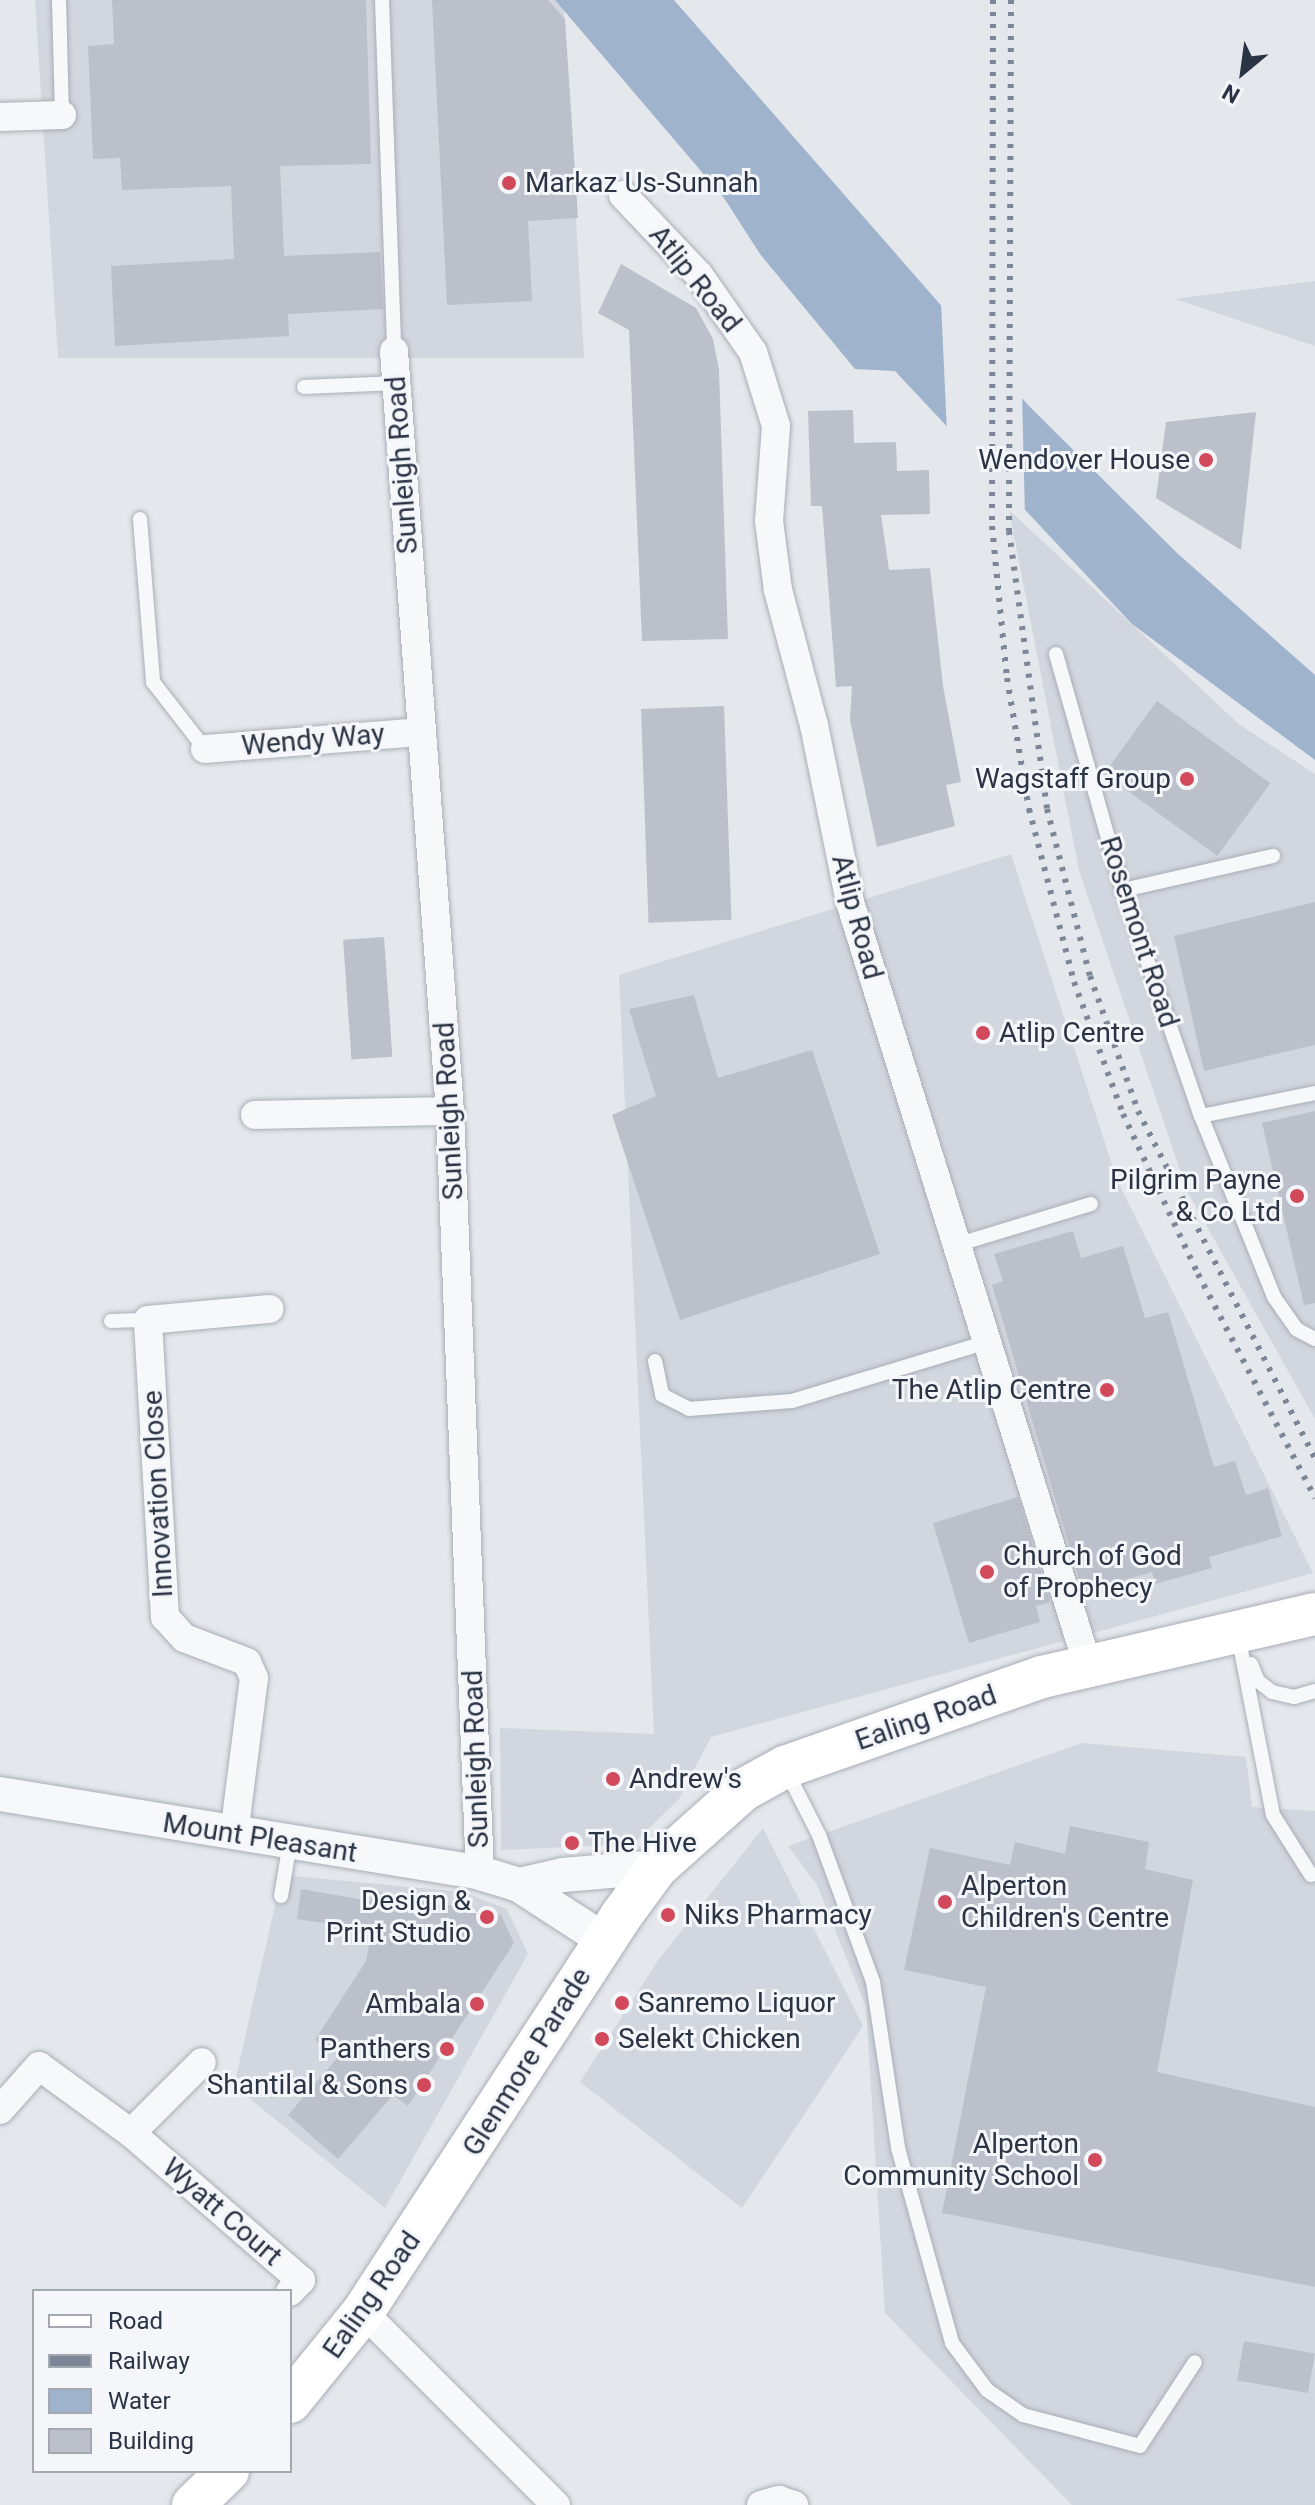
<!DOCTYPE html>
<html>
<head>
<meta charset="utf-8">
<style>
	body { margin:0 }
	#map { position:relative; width:1315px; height:2505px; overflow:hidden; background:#e4e7ec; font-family:Roboto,sans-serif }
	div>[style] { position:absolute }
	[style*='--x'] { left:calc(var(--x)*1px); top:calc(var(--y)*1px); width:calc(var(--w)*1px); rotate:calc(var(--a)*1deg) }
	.built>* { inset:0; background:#d2d6de }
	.water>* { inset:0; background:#9fb4cc }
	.pier>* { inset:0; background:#e4e7ec }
	.building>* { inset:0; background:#bbc0ca; transform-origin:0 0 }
	.roads { filter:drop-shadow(0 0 2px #a9aeb7) drop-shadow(0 0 2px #a9aeb7) }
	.service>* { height:14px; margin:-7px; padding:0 7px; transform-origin:7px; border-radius:7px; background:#f7f8fa }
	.minor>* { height:28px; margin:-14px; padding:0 14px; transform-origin:14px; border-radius:14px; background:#f7f8fa }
	.tertiary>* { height:34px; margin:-17px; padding:0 17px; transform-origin:17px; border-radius:17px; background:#f7f8fa }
	.primary>* { height:42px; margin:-21px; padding:0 21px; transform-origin:21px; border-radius:21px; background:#fff }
	.rail>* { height:6px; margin-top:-3px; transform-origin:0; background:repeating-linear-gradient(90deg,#7d8696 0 4px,transparent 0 12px) }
	.dots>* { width:22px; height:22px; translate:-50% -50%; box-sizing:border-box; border:4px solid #f4f6f9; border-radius:50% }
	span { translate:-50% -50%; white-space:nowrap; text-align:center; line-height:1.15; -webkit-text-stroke:6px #f4f6f9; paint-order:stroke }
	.poi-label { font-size:28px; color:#2b3445 }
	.left { translate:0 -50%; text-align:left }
	.right { translate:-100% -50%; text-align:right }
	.street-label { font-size:28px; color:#2b3445 }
	.legend { position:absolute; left:32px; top:2289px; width:260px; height:184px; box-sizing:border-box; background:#f4f6f9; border:2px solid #a4a8b1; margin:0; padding:10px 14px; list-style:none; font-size:24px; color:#2b3445 }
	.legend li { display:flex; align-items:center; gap:16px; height:40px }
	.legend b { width:40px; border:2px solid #a4a8b1 }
	.north { position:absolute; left:1203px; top:32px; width:80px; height:80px; -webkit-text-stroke:6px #f4f6f9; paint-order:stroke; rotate:209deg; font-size:22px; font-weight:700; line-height:32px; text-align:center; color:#2b3445 }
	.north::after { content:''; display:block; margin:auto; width:28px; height:36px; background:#2b3445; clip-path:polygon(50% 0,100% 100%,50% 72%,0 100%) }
</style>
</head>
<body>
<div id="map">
	<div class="built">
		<i style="clip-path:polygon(35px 0,555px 0,564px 9px,584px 358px,58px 358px)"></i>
		<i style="clip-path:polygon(1315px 281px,1315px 346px,1175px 299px)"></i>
		<i style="clip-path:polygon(1009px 510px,1240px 725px,1315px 774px,1315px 1419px,1187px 1191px,1079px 870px)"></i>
		<i style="clip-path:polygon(1011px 854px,1117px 1180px,1313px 1573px,711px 1737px,679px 1799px,633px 1844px,501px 1850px,500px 1728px,654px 1734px,619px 975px)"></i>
		<i style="clip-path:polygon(1082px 1743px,1246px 1757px,1252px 1807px,1315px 1811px,1315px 2505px,1072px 2505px,885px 2313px,866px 2007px,817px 1885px,788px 1846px)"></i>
		<i style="clip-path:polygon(763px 1828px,863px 2026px,742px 2208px,580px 2082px,659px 1959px)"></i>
		<i style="clip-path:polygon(282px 1875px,463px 1892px,507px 1909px,528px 1954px,385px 2208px,234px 2086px)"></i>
	</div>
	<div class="water">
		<i style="clip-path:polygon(555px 0,674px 0,1029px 406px,1177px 553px,1315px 675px,1315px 760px,1132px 624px,895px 371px,855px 369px,760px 254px,724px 198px)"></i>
	</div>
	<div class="pier">
		<i style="clip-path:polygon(941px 302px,1022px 393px,1025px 517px,947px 433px)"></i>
	</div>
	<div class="building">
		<i style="clip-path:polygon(112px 0,366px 0,371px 164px,280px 166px,284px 256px,380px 252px,383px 309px,288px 314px,289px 336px,115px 346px,111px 266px,234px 259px,231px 186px,122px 190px,120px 158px,93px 159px,88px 46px,114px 44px)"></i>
		<i style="clip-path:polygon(432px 0,548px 0,565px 19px,578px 218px,528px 221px,532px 301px,447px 305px)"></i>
		<i style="clip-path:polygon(621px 264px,696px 308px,713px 339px,719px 370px,728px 639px,642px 641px,629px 330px,598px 313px)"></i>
		<i style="clip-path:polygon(853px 410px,854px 443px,896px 442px,897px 471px,929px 470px,930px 514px,881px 515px,889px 570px,930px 568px,943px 686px,961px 782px,946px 785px,955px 826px,877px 847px,850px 720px,852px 686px,836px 687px,822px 506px,811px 506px,808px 411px)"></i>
		<i style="clip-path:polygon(1256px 412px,1241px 550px,1156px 498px,1166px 422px)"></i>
		<i style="left:1157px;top:701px;width:140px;height:90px;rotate:36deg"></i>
		<i style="left:724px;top:706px;width:214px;height:83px;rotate:88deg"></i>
		<i style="clip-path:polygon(1315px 902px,1315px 1045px,1204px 1071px,1174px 936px)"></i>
		<i style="left:384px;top:937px;width:120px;height:41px;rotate:86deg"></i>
		<i style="clip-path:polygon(694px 995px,718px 1078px,812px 1050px,880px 1254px,680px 1320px,612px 1115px,656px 1096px,629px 1009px)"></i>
		<i style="clip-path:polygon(1315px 1111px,1315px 1303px,1304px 1305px,1262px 1123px)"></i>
		<i style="clip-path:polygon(1073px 1231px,1081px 1258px,1123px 1246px,1145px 1318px,1168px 1312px,1214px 1467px,1235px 1461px,1246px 1495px,1268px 1488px,1282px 1536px,1209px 1557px,1212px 1568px,1155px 1584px,1152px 1572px,1083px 1592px,992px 1285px,1003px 1281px,994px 1254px)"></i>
		<i style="clip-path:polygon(1018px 1497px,1050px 1602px,1036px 1606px,1040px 1622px,969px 1643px,933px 1523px)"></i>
		<i style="clip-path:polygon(1070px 1826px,1149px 1842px,1145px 1869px,1193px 1880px,1157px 2072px,1315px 2107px,1315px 2287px,942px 2213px,986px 1987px,904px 1970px,930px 1848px,1010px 1865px,1015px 1842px,1065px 1854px)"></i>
		<i style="clip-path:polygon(301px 1889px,370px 1901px,374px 1891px,501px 1915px,514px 1943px,408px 2106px,393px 2095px,338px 2159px,288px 2115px,338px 2057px,315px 2040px,366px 1961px,372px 1930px,297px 1919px)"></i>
		<i style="left:1244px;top:2341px;width:72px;height:40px;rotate:10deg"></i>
	</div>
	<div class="roads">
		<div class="service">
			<i style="--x:59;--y:0;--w:115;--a:88.5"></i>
			<i style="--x:382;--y:0;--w:351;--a:88"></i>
			<i style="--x:304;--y:387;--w:93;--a:-2.5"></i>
			<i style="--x:140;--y:519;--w:164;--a:85.4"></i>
			<i style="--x:153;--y:682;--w:85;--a:52.2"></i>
			<i style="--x:1056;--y:654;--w:245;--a:74.2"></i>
			<i style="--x:1123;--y:890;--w:239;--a:71"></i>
			<i style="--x:1201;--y:1116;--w:195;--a:68"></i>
			<i style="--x:1274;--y:1297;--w:39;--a:55"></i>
			<i style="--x:1296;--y:1329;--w:21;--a:28"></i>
			<i style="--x:1123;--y:890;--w:154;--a:-12.8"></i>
			<i style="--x:1201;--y:1116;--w:116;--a:-11.4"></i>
			<i style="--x:956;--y:1245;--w:141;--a:-16.9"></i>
			<i style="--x:111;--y:1321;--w:37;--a:-2"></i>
			<i style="--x:655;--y:1361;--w:35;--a:78"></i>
			<i style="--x:662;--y:1395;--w:30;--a:27"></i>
			<i style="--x:689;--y:1409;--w:103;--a:-4.4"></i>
			<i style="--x:792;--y:1401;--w:204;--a:-16.8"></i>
			<i style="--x:1238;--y:1635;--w:183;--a:79"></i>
			<i style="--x:1273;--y:1815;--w:71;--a:57.7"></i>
			<i style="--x:1251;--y:1664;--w:18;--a:68"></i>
			<i style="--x:1258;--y:1681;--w:18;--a:38"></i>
			<i style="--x:1272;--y:1692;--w:23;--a:13"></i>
			<i style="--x:1294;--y:1697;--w:22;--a:-16"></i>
			<i style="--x:786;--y:1770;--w:73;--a:63.1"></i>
			<i style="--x:819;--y:1835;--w:157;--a:69.8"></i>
			<i style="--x:873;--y:1982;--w:168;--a:81.4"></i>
			<i style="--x:898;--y:2148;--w:202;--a:74.5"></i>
			<i style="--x:952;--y:2343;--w:59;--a:53.3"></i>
			<i style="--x:987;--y:2390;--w:44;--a:34.8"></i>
			<i style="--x:1023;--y:2415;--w:121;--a:14.8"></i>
			<i style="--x:1140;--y:2446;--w:100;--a:-56.8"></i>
			<i style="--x:281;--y:1896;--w:54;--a:-80.4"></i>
		</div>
		<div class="minor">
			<i style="--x:0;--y:117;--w:62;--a:-1.8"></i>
			<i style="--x:623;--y:195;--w:110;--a:46.5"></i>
			<i style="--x:699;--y:275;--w:94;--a:55"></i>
			<i style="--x:753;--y:352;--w:77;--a:72.7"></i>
			<i style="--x:776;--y:426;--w:95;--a:94.2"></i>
			<i style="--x:769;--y:521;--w:70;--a:82.6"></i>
			<i style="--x:778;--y:590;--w:140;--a:75.1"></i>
			<i style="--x:814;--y:725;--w:181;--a:78.5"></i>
			<i style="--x:850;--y:902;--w:800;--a:72.7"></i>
			<i style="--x:394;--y:351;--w:762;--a:85.79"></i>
			<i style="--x:450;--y:1111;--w:763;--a:87.75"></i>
			<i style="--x:205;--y:749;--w:217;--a:-4.5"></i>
			<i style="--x:255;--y:1115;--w:195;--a:-1.2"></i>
			<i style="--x:234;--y:1834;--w:157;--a:-82.7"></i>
			<i style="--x:254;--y:1678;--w:17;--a:-114"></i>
			<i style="--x:247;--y:1662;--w:67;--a:-159.1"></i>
			<i style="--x:184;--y:1638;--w:28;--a:-132"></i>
			<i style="--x:165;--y:1617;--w:297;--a:-93.3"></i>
			<i style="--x:148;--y:1320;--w:122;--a:-5.2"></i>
			<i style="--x:0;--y:2110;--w:59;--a:-48.4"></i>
			<i style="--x:39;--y:2066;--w:114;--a:36.1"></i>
			<i style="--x:131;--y:2133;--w:225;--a:40.9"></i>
			<i style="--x:301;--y:2280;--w:16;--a:133"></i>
			<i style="--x:131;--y:2133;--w:100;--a:-45"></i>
			<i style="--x:363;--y:2312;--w:273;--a:45"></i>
			<i style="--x:761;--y:2505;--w:19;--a:-16"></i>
			<i style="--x:779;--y:2500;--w:16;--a:18"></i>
		</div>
		<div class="tertiary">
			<i style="--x:0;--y:1794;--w:486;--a:9.3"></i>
			<i style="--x:480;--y:1873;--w:41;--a:17.1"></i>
			<i style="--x:519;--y:1885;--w:101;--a:32.9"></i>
			<i style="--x:519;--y:1885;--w:45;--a:-12.8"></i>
			<i style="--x:563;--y:1875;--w:94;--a:-4.9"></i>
		</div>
		<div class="primary">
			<i style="--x:290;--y:2402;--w:116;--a:-51"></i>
			<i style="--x:363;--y:2312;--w:473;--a:-56.9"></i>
			<i style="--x:621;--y:1916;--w:61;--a:-53.7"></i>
			<i style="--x:657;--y:1867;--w:115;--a:-41.8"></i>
			<i style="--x:743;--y:1790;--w:48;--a:-28.7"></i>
			<i style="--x:785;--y:1767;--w:272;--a:-19.3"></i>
			<i style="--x:1042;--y:1677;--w:280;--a:-13"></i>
			<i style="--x:193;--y:2505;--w:49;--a:-44.2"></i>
		</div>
	</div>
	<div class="rail">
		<i style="--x:993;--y:0;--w:526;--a:90.11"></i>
		<i style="--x:992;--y:526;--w:153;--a:84.4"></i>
		<i style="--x:1007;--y:678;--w:133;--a:80.5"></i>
		<i style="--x:1029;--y:809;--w:179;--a:75.4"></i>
		<i style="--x:1074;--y:982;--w:141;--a:69.6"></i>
		<i style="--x:1123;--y:1114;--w:177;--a:64.9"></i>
		<i style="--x:1198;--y:1274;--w:253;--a:62.4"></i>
		<i style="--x:1011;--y:0;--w:531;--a:90.22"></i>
		<i style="--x:1009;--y:531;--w:281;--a:82.2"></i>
		<i style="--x:1047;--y:809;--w:172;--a:75.6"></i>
		<i style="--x:1090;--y:976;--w:143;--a:70.4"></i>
		<i style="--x:1138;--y:1111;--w:390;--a:63"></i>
	</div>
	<div class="dots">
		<i style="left:509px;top:183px;background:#d1495b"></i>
		<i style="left:1206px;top:460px;background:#d1495b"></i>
		<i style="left:1187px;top:779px;background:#d1495b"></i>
		<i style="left:983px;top:1033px;background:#d1495b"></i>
		<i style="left:1297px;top:1196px;background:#d1495b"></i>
		<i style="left:1107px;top:1390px;background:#d1495b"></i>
		<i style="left:987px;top:1572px;background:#d1495b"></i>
		<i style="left:613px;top:1779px;background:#d1495b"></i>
		<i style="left:572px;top:1843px;background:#d1495b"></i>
		<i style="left:945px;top:1902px;background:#d1495b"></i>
		<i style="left:668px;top:1915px;background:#d1495b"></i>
		<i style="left:487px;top:1917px;background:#d1495b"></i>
		<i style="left:622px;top:2003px;background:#d1495b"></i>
		<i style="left:477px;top:2004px;background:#d1495b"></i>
		<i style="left:602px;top:2039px;background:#d1495b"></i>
		<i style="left:447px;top:2049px;background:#d1495b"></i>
		<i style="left:424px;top:2085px;background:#d1495b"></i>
		<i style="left:1095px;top:2160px;background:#d1495b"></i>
	</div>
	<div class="poi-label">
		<span class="left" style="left:525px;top:183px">Markaz Us-Sunnah</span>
		<span class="right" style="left:1190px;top:460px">Wendover House</span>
		<span class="right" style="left:1171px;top:779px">Wagstaff Group</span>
		<span class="left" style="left:999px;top:1033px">Atlip Centre</span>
		<span class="right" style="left:1281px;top:1196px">Pilgrim Payne<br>&amp; Co Ltd</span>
		<span class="right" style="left:1091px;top:1390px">The Atlip Centre</span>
		<span class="left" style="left:1003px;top:1572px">Church of God<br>of Prophecy</span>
		<span class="left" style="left:629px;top:1779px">Andrew's</span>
		<span class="left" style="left:588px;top:1843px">The Hive</span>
		<span class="left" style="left:961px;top:1902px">Alperton<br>Children's Centre</span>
		<span class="right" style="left:471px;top:1917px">Design &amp;<br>Print Studio</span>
		<span class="left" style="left:684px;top:1915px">Niks Pharmacy</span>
		<span class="left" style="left:638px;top:2003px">Sanremo Liquor</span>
		<span class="right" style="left:461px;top:2004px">Ambala</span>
		<span class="left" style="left:618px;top:2039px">Selekt Chicken</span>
		<span class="right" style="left:431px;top:2049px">Panthers</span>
		<span class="right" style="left:408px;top:2085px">Shantilal &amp; Sons</span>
		<span class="right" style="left:1079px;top:2160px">Alperton<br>Community School</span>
	</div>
	<div class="street-label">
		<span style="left:695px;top:279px;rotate:51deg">Atlip Road</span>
		<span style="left:402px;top:465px;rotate:-94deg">Sunleigh Road</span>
		<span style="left:313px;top:740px;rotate:-5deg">Wendy Way</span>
		<span style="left:857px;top:917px;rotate:75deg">Atlip Road</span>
		<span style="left:1139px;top:932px;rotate:72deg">Rosemont Road</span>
		<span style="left:449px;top:1111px;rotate:-93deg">Sunleigh Road</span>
		<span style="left:158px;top:1494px;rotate:-93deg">Innovation Close</span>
		<span style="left:926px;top:1718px;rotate:-19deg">Ealing Road</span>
		<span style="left:476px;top:1759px;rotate:-92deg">Sunleigh Road</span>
		<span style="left:260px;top:1838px;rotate:9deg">Mount Pleasant</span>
		<span style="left:527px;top:2062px;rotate:-58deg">Glenmore Parade</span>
		<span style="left:222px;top:2212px;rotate:41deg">Wyatt Court</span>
		<span style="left:372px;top:2295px;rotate:-55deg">Ealing Road</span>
	</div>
	<ul class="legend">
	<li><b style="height:10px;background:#fff"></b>Road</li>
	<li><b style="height:10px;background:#7d8696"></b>Railway</li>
	<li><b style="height:22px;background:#9fb4cc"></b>Water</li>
	<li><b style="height:22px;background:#bbc0ca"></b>Building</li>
	</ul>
	<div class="north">N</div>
</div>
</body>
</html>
